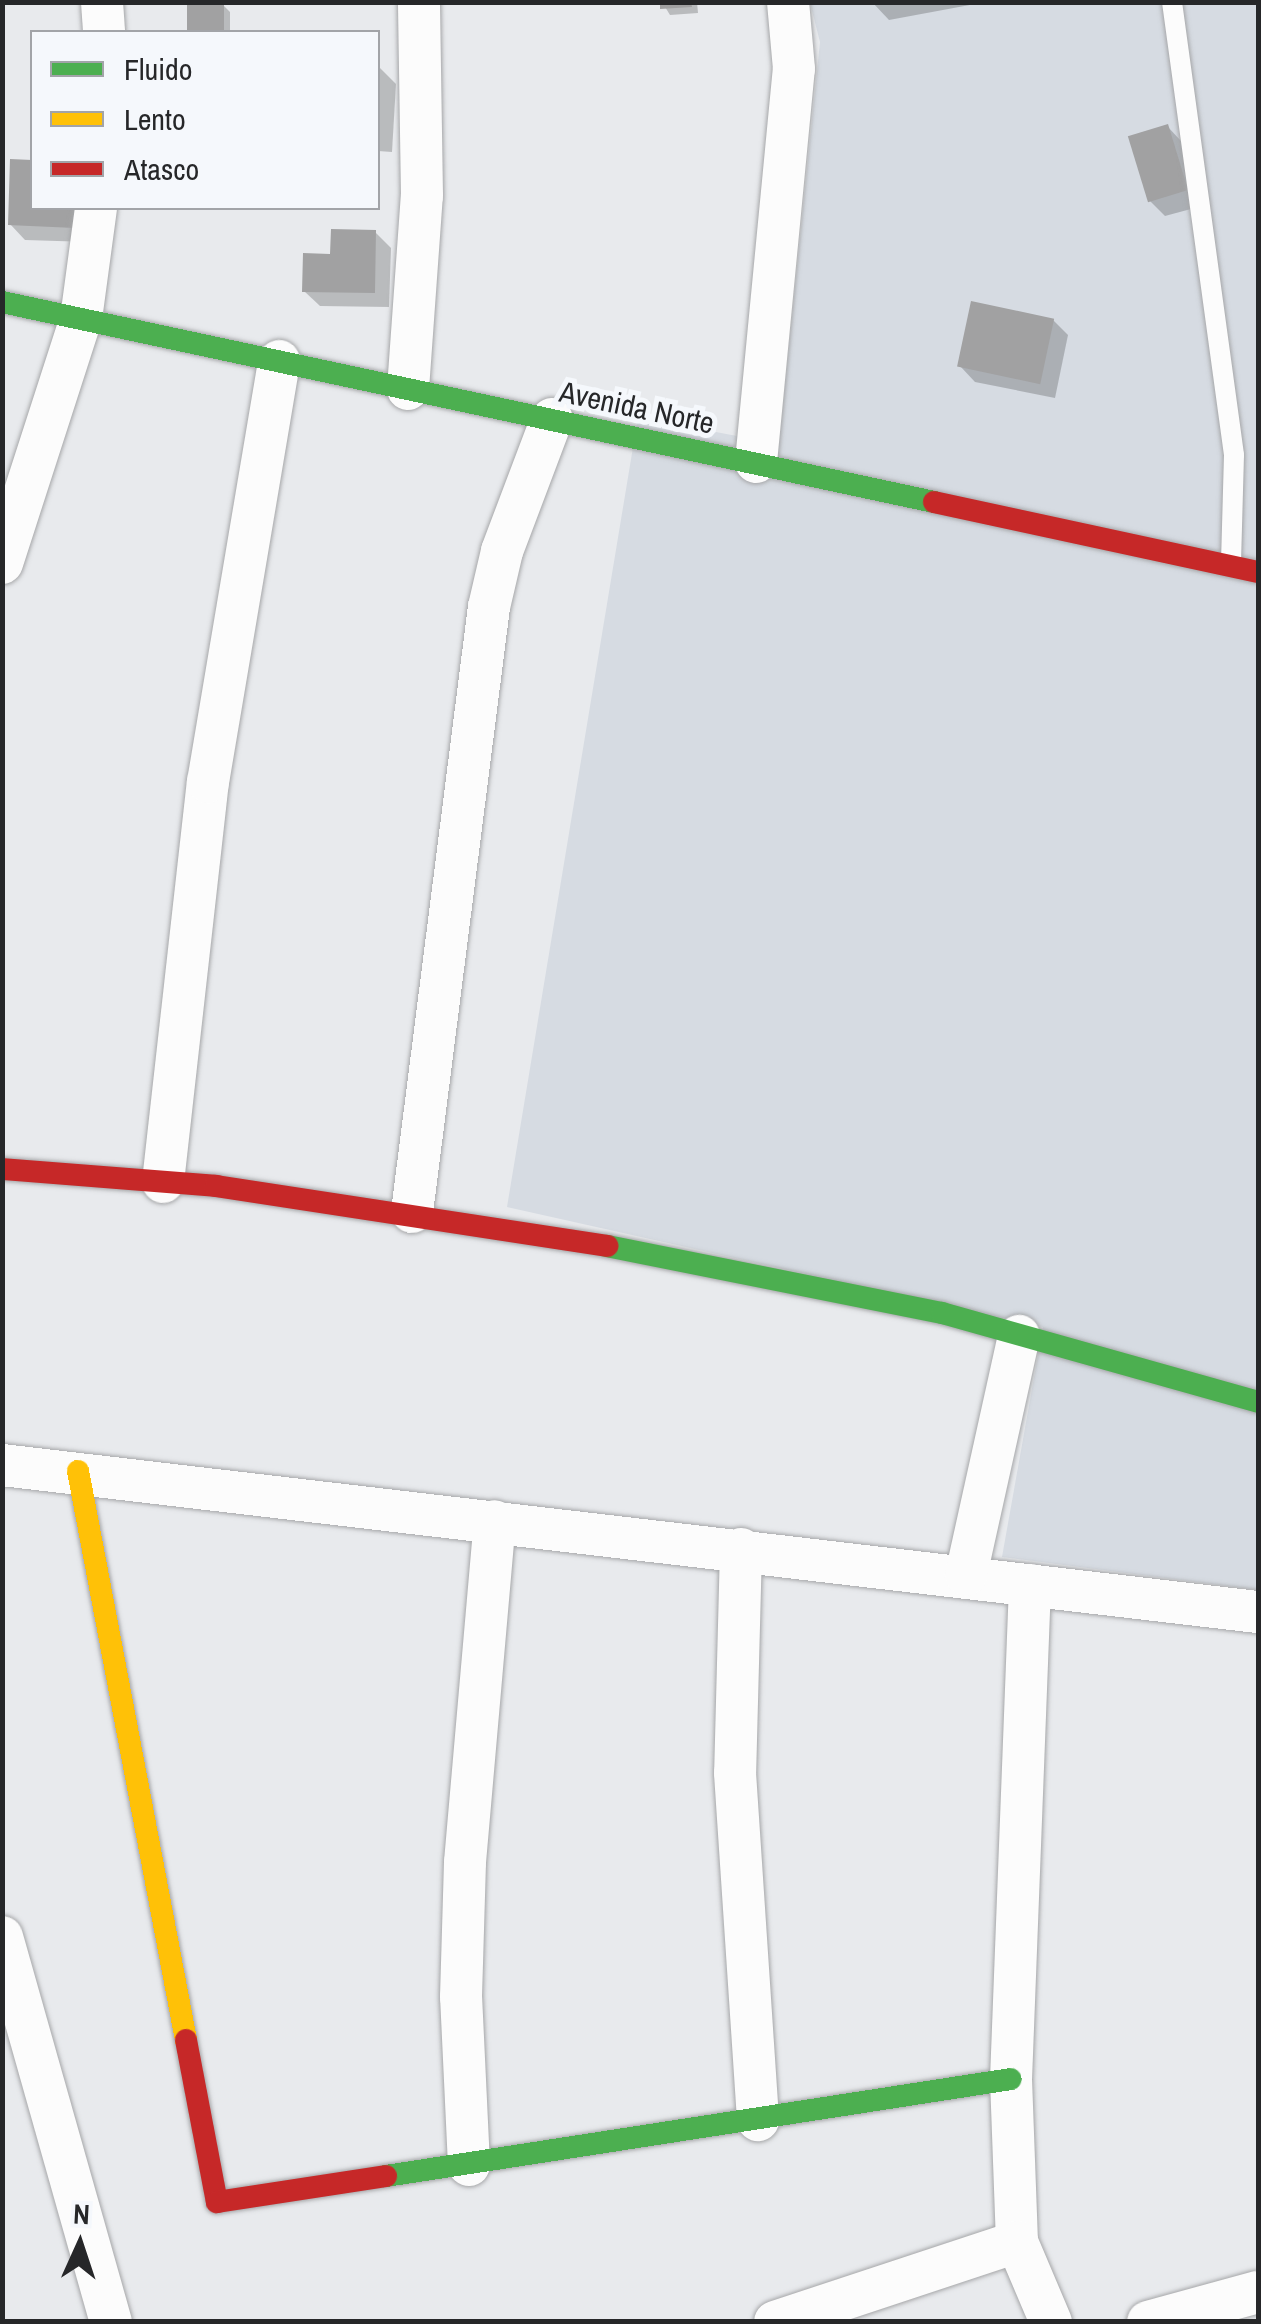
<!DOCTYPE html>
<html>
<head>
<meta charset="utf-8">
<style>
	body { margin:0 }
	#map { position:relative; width:1261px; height:2324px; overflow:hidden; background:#e8eaed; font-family:"Archivo Narrow",sans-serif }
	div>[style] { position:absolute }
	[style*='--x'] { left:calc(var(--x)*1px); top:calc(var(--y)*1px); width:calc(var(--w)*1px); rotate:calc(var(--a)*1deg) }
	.built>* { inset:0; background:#d6dbe2 }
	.shadow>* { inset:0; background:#0003 }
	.building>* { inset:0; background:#a1a1a2; transform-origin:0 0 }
	.roads { filter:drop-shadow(0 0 2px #a6a7a9) drop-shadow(0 0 2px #a6a7a9) }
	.lane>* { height:20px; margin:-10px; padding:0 10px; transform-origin:10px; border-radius:10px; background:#fcfcfc }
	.street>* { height:42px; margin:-21px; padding:0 21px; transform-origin:21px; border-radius:21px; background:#fcfcfc }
	.fast>* { height:22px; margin:-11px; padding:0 11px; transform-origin:11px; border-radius:11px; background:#4caf50 }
	.slow>* { height:22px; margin:-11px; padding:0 11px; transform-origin:11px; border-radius:11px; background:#ffc107 }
	.jam>* { height:22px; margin:-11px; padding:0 11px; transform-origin:11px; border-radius:11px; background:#c62828 }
	span { translate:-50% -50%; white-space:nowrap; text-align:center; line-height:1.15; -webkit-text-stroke:10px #f5f8fc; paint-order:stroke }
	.street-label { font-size:30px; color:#262729 }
	.frame { position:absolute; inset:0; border:5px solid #262729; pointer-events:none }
	.legend { position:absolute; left:30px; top:30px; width:350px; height:180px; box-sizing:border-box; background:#f5f8fc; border:2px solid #a2a4a8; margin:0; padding:12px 18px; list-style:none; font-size:30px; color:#262729 }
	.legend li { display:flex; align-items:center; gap:20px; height:50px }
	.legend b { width:50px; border:2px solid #a2a4a8 }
	.north { position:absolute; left:30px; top:2194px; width:100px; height:100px; -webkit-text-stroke:8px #f5f8fc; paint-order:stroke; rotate:3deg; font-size:28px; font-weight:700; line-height:40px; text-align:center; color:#262729 }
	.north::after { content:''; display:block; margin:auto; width:35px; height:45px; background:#262729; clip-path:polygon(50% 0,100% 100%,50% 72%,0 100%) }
</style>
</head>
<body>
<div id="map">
	<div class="built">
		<i style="clip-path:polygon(810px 3px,1258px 3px,1258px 1590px,1002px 1557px,1043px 1327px,507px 1207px,638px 417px,779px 444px,820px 42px)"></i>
	</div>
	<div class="shadow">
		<i style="clip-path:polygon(662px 2px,697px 2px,698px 13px,670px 15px)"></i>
		<i style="clip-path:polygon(872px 2px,986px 2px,889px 20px)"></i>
		<i style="clip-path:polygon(190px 4px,223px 5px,230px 12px,230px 32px,189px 32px)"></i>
		<i style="clip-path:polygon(378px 66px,396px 84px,392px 152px,378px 151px)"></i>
		<i style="clip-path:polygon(1167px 126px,1182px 142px,1202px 206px,1165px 216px,1150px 201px)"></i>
		<i style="clip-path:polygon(12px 162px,32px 162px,32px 208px,90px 208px,89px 242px,25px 240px,10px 224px)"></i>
		<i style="clip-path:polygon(375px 232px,391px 248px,389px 307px,320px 306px,304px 291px,332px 257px)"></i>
		<i style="clip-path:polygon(1053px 320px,1068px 335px,1055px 398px,975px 382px,960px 366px)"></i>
	</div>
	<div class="building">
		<i style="left:187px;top:2px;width:37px;height:30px"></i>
		<i style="clip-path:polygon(660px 2px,691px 2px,692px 7px,660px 9px)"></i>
		<i style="left:1168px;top:124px;width:69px;height:42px;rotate:73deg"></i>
		<i style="clip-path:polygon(10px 159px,32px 160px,32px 208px,75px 208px,75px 228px,8px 225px)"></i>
		<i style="clip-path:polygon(331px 229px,376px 230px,375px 293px,302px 292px,303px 253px,330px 254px)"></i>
		<i style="left:971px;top:301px;width:85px;height:67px;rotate:12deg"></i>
	</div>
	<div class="roads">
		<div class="lane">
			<i style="--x:1172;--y:2;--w:457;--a:82.2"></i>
			<i style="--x:1234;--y:455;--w:109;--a:91.6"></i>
		</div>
		<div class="street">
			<i style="--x:102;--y:2;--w:30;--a:86"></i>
			<i style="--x:408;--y:389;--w:194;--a:-85.9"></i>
			<i style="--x:422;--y:196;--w:194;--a:-90.9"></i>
			<i style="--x:756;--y:462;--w:395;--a:-84.5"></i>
			<i style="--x:794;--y:69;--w:67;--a:-95.1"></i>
			<i style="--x:2;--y:563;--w:256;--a:-72.1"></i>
			<i style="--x:81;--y:319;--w:112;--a:-82.3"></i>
			<i style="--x:163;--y:1182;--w:403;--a:-83.6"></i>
			<i style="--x:208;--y:782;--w:427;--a:-80.4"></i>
			<i style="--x:412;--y:1212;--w:610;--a:-82.75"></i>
			<i style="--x:489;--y:607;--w:57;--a:-76.9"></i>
			<i style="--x:502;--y:551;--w:141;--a:-69.3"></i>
			<i style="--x:2;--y:1465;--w:1265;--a:6.68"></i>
			<i style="--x:741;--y:1549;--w:224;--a:91.5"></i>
			<i style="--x:735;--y:1773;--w:348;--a:86.2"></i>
			<i style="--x:966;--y:1575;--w:245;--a:-77.5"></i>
			<i style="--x:1030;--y:1585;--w:494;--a:92.2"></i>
			<i style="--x:1011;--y:2079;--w:163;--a:87.9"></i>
			<i style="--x:1017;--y:2242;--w:87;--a:67"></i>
			<i style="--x:2;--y:1937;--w:400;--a:74.2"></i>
			<i style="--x:469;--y:2165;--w:168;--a:-92.7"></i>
			<i style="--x:461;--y:1997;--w:135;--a:-88.3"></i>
			<i style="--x:465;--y:1862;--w:342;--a:-85"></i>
			<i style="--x:775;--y:2322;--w:255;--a:-18.3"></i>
			<i style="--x:1148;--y:2322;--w:114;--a:-15.3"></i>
		</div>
		<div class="fast">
			<i style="--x:2;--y:302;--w:953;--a:12.11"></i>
			<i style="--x:607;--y:1246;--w:342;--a:11.3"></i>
			<i style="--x:942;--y:1313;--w:328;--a:15.7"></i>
			<i style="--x:386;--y:2176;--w:632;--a:-8.82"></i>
		</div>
		<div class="slow">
			<i style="--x:78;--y:1471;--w:579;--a:79.25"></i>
		</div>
		<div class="jam">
			<i style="--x:934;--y:502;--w:331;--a:12.2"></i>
			<i style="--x:2;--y:1169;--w:215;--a:4.5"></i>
			<i style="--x:216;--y:1186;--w:396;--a:8.7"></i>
			<i style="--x:186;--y:2040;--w:165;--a:79.2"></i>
			<i style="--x:217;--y:2202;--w:171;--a:-8.7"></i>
		</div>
	</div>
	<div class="street-label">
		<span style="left:637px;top:407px;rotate:12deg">Avenida Norte</span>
	</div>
	<div class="frame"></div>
	<ul class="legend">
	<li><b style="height:12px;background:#4caf50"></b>Fluido</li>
	<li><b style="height:12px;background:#ffc107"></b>Lento</li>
	<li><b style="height:12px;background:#c62828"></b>Atasco</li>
	</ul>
	<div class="north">N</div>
</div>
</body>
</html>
